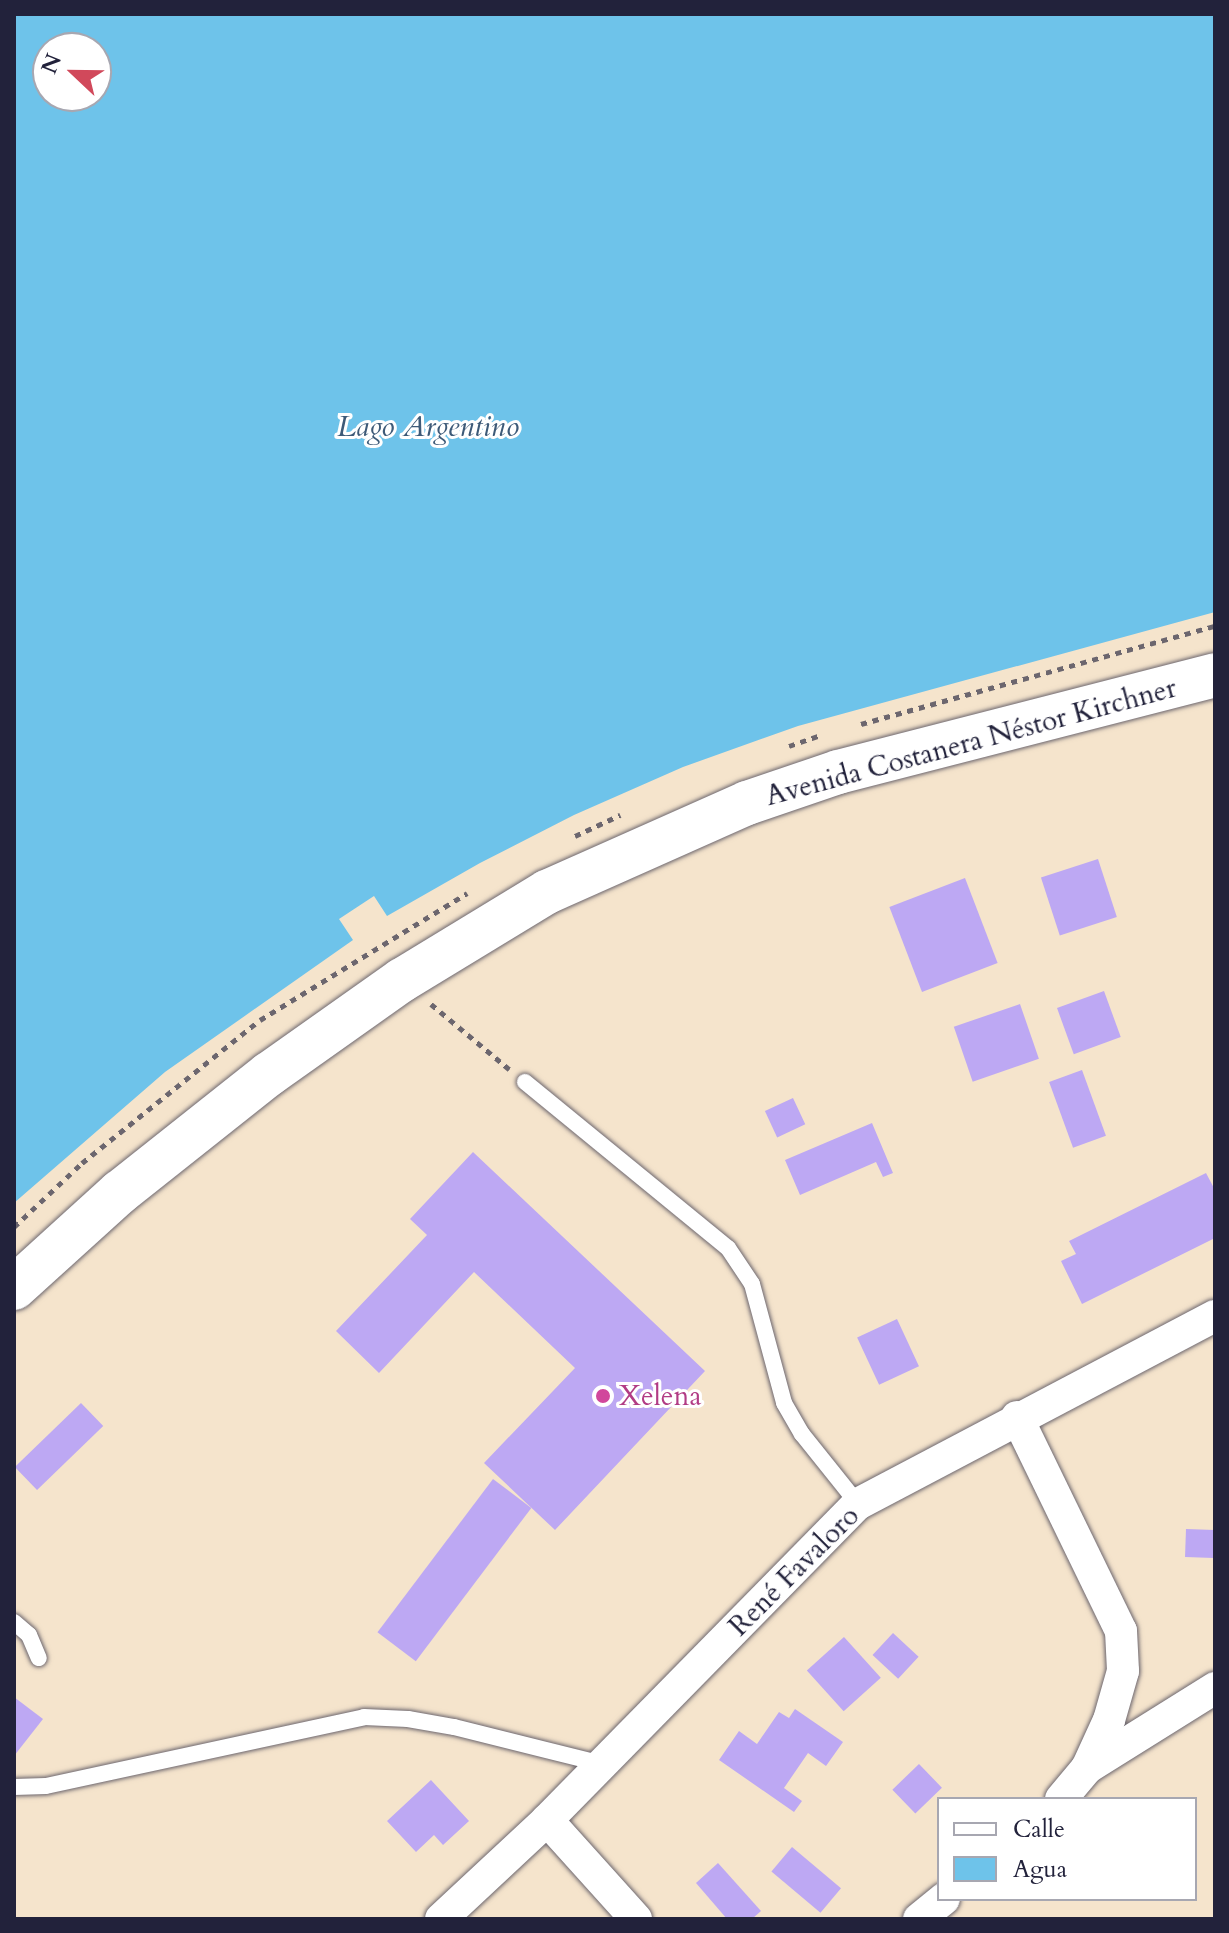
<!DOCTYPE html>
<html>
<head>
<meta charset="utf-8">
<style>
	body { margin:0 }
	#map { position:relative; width:1229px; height:1933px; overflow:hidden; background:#f5e4cc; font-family:Cardo,serif }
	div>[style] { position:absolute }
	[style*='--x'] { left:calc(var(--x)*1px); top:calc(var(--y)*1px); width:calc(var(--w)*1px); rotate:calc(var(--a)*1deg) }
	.water>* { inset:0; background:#6ec3ea }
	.building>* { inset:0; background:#bda8f3; transform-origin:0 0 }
	.path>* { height:5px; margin-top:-2.5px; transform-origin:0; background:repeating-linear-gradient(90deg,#6c666e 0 6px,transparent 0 12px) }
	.roads { filter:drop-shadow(0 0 2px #6c666e) drop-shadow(0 0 2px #6c666e) }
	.lane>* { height:16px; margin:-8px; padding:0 8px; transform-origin:8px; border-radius:8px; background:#fff }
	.street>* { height:32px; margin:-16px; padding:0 16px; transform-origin:16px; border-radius:16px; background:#fff }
	.secondary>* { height:44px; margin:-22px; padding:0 22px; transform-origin:22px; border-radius:22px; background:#fff }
	.dots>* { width:22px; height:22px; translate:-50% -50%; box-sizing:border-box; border:4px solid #fff; border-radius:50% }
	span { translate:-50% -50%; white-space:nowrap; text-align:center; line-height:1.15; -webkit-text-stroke:6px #fff; paint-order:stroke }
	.street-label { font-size:28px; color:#22223b }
	.hotel-label { font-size:28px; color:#b23c85 }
	.left { translate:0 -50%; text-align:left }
	.water-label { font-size:30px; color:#3d5a78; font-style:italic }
	.frame { position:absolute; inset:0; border:16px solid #22223b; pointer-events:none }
	.legend { position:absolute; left:937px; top:1797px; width:260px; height:104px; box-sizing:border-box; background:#fff; border:2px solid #a7a7b1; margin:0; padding:10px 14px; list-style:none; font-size:24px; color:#22223b }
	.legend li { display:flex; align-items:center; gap:16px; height:40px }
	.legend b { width:40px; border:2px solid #a7a7b1 }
	.north { position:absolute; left:32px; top:32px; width:80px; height:80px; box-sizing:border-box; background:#fff; border:2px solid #a7a7b1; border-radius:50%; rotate:292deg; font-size:22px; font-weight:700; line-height:32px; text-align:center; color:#22223b }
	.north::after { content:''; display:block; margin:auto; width:28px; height:36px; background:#d1495b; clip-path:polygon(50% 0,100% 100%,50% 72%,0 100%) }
</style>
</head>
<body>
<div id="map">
	<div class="water">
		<i style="clip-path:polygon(evenodd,14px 14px,1215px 14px,1215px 612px,798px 726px,683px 767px,574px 815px,480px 863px,387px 916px,374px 896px,339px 919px,353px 940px,165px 1072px,14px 1203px,14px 14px,48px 48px,96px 48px,96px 96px,48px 96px,48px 48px)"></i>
	</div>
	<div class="building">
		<i style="left:1098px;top:859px;width:61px;height:60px;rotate:72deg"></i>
		<i style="left:965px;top:878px;width:91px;height:81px;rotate:69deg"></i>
		<i style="left:1104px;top:991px;width:49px;height:50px;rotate:70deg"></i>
		<i style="left:1020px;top:1004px;width:58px;height:70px;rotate:71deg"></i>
		<i style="left:1082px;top:1070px;width:70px;height:35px;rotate:70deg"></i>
		<i style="left:793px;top:1098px;width:29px;height:31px;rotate:65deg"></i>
		<i style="clip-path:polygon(872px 1123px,893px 1173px,883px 1177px,876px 1162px,800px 1195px,785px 1160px)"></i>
		<i style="clip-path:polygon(473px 1152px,705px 1371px,555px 1530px,484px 1463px,575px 1368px,474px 1272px,379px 1373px,336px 1331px,427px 1235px,410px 1219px)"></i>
		<i style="clip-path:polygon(1206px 1173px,1215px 1190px,1215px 1238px,1082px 1304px,1061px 1261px,1076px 1254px,1069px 1241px)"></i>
		<i style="left:897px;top:1319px;width:52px;height:44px;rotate:65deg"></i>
		<i style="left:81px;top:1403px;width:32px;height:92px;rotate:46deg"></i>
		<i style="left:493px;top:1479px;width:48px;height:192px;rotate:37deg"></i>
		<i style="left:1186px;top:1529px;width:29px;height:28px;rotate:2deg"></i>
		<i style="left:893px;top:1633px;width:35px;height:30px;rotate:43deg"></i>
		<i style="left:844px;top:1637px;width:55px;height:50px;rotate:48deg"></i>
		<i style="clip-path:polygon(14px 1697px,43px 1719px,14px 1756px)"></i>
		<i style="clip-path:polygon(795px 1709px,843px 1742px,826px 1766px,808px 1753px,784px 1788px,802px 1801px,794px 1812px,719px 1760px,739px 1731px,757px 1744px,779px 1712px,789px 1718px)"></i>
		<i style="left:919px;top:1764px;width:33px;height:37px;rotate:46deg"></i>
		<i style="clip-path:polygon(431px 1780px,469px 1821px,443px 1845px,434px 1835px,416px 1852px,387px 1821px)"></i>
		<i style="left:792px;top:1847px;width:64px;height:32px;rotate:40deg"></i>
		<i style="clip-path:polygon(718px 1863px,761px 1911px,752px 1919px,727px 1919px,696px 1883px)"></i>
	</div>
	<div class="path">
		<i style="--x:861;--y:724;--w:367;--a:-15.5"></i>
		<i style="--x:789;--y:746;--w:34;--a:-19"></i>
		<i style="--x:575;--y:836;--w:50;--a:-25"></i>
		<i style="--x:431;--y:1004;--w:102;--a:39.8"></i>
		<i style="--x:14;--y:1227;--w:93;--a:-43.3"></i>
		<i style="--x:82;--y:1163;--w:228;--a:-38.8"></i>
		<i style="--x:260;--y:1020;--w:243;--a:-31.5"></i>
	</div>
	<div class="roads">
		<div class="lane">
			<i style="--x:525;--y:1082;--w:262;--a:39.3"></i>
			<i style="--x:728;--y:1248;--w:43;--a:56.3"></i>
			<i style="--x:752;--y:1284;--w:123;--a:74.9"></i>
			<i style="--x:784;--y:1403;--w:36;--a:60"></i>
			<i style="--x:802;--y:1434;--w:90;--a:51.3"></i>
			<i style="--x:14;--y:1622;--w:20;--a:41"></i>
			<i style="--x:29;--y:1635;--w:25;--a:67"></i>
			<i style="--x:14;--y:1787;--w:32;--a:-2"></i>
			<i style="--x:46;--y:1786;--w:325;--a:-12.2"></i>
			<i style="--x:364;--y:1717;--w:44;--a:2.6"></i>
			<i style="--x:408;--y:1719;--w:47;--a:9.9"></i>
			<i style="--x:454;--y:1727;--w:153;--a:14"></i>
		</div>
		<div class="street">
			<i style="--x:1017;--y:1417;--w:238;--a:64.1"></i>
			<i style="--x:1121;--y:1631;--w:40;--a:87.1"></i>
			<i style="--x:1123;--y:1671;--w:51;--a:105.9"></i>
			<i style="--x:1109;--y:1720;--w:53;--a:114.6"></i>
			<i style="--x:1061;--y:1799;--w:40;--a:-50"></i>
			<i style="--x:1087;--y:1768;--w:151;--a:-32"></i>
			<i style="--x:547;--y:1820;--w:133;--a:48"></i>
			<i style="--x:441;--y:1919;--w:145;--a:-43"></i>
			<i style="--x:547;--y:1820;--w:443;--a:-45.5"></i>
			<i style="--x:858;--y:1504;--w:403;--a:-27.8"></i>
			<i style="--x:919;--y:1919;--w:32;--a:-39"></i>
		</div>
		<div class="secondary">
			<i style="--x:14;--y:1288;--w:143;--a:-42.2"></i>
			<i style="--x:120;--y:1192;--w:190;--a:-38.4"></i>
			<i style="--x:269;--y:1074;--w:163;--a:-35.3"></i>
			<i style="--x:402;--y:980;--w:170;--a:-31.3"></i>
			<i style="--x:547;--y:892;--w:219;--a:-24"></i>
			<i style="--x:747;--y:803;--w:96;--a:-18.8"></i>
			<i style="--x:838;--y:772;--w:389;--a:-14.4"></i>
		</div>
	</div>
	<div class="dots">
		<i style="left:603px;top:1396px;background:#d1479c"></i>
	</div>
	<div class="street-label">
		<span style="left:971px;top:742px;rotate:-15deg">Avenida Costanera Néstor Kirchner</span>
		<span style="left:794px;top:1571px;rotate:-45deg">René Favaloro</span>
	</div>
	<div class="hotel-label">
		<span class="left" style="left:619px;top:1396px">Xelena</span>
	</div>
	<div class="water-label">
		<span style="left:428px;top:427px">Lago Argentino</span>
	</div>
	<div class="frame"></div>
	<ul class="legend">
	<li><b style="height:10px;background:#fff"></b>Calle</li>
	<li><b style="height:22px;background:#6ec3ea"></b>Agua</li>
	</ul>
	<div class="north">N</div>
</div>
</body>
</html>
